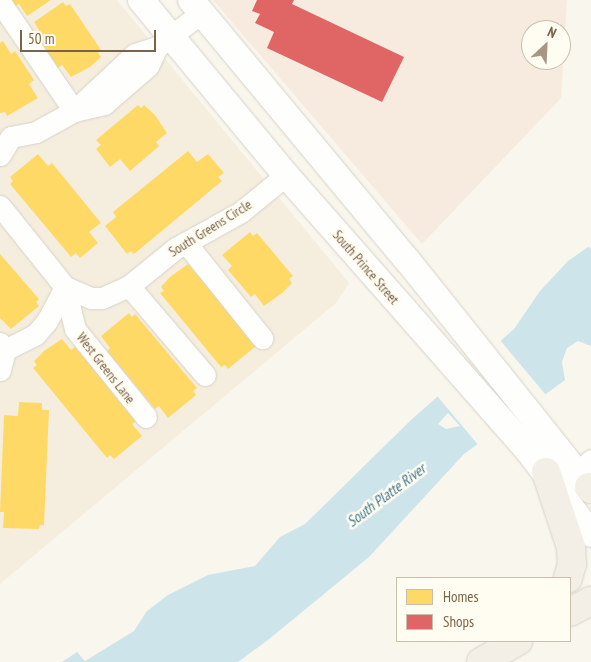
<!DOCTYPE html>
<html>
<head>
<meta charset="utf-8">
<style>
	body { margin:0 }
	#map { position:relative; width:591px; height:662px; overflow:hidden; background:#f9f6ee; font-family:"PT Sans Narrow",sans-serif }
	div>[style] { position:absolute }
	[style*='--x'] { left:calc(var(--x)*1px); top:calc(var(--y)*1px); width:calc(var(--w)*1px); rotate:calc(var(--a)*1deg) }
	.residential>* { inset:0; background:#f5eede }
	.commercial>* { inset:0; background:#f7eade }
	.water>* { inset:0; background:#cee4eb }
	.pier>* { inset:0; background:#f9f6ee; transform-origin:0 0 }
	.homes>* { inset:0; background:#ffd966 }
	.shops>* { inset:0; background:#e06666 }
	.roads { filter:drop-shadow(0 0 1px #d7d2c9) drop-shadow(0 0 1px #d7d2c9) }
	.minor>* { height:21px; margin:-10.5px; padding:0 10.5px; transform-origin:10.5px; border-radius:10.5px; background:#fefefc }
	.tertiary>* { height:26px; margin:-13px; padding:0 13px; transform-origin:13px; border-radius:13px; background:#fefefc }
	.trunk>* { height:28px; margin:-14px; padding:0 14px; transform-origin:14px; border-radius:14px; background:#f3eee6 }
	span { translate:-50% -50%; white-space:nowrap; text-align:center; line-height:1.15; -webkit-text-stroke:5px #fffcf1; paint-order:stroke }
	.street-label { font-size:14px; color:#7b634a }
	.water-label { font-size:15px; color:#417790; font-style:italic }
	.legend { position:absolute; left:396px; top:577px; width:175px; height:65px; box-sizing:border-box; background:#fffcf1; border:1px solid #cabfae; margin:0; padding:6px 9px; list-style:none; font-size:15px; color:#7b634a }
	.legend li { display:flex; align-items:center; gap:10px; height:25px }
	.legend b { width:25px; border:1px solid #cabfae }
	.north { position:absolute; left:521px; top:20px; width:50px; height:50px; box-sizing:border-box; background:#fffcf1; border:1px solid #cabfae; border-radius:50%; rotate:25deg; font-size:14px; font-weight:700; line-height:20px; text-align:center; color:#7b634a }
	.north::after { content:''; display:block; margin:auto; width:18px; height:22px; background:#a79683; clip-path:polygon(50% 0,100% 100%,50% 72%,0 100%) }
	.scale { position:absolute; left:20px; top:30px; width:136px; height:22px; box-sizing:border-box; border:2px solid #7b634a; border-top:0; padding-left:6px; font-size:15px; line-height:18px; white-space:nowrap; color:#7b634a; -webkit-text-stroke:4px #fffcf1; paint-order:stroke }
</style>
</head>
<body>
<div id="map">
	<div class="residential">
		<i style="clip-path:polygon(0 0,117px 0,349px 283px,336px 303px,0 584px)"></i>
	</div>
	<div class="commercial">
		<i style="clip-path:polygon(evenodd,213px 0,567px 0,561px 98px,422px 244px,213px 0,531px 30px,561px 30px,561px 60px,531px 60px,531px 30px)"></i>
	</div>
	<div class="water">
		<i style="clip-path:polygon(evenodd,588px 247px,591px 248px,591px 346px,578px 341px,567px 348px,562px 362px,565px 380px,464px 454px,369px 557px,268px 640px,238px 662px,62px 662px,77px 652px,85px 661px,134px 631px,147px 611px,168px 595px,208px 575px,255px 566px,280px 537px,305px 524px,411px 420px,514px 329px,540px 291px,568px 261px,588px 247px,448px 413px,460px 426px,446px 429px,438px 424px,448px 413px)"></i>
	</div>
	<div class="pier">
		<i style="left:499px;top:339px;width:74px;height:84px;rotate:50deg"></i>
	</div>
	<div class="homes">
		<i style="clip-path:polygon(10px 0,51px 0,27px 16px,19px 4px,15px 6px)"></i>
		<i style="clip-path:polygon(63px 2px,66px 6px,70px 4px,101px 50px,98px 53px,101px 57px,90px 67px,71px 77px,62px 65px,58px 68px,39px 39px,42px 35px,34px 22px)"></i>
		<i style="clip-path:polygon(3px 41px,11px 54px,15px 51px,34px 80px,29px 84px,38px 98px,7px 116px,5px 112px,0 113px,0 43px)"></i>
		<i style="clip-path:polygon(138px 105px,141px 108px,144px 105px,155px 115px,167px 133px,156px 142px,159px 146px,130px 171px,120px 159px,110px 167px,96px 149px,101px 145px,96px 140px)"></i>
		<i style="clip-path:polygon(188px 151px,197px 162px,208px 154px,224px 173px,218px 177px,222px 181px,134px 254px,131px 251px,127px 254px,105px 226px,116px 217px,113px 212px)"></i>
		<i style="clip-path:polygon(38px 154px,48px 166px,52px 163px,101px 223px,89px 232px,98px 243px,80px 258px,76px 253px,71px 257px,10px 184px,13px 181px,10px 177px)"></i>
		<i style="clip-path:polygon(250px 232px,253px 236px,257px 233px,293px 276px,289px 279px,292px 283px,282px 293px,264px 306px,255px 294px,251px 297px,228px 270px,232px 266px,222px 255px)"></i>
		<i style="clip-path:polygon(0 254px,39px 299px,36px 302px,39px 306px,11px 329px,0 318px)"></i>
		<i style="clip-path:polygon(188px 264px,198px 276px,202px 272px,256px 346px,228px 369px,225px 365px,221px 367px,160px 293px,164px 291px,161px 287px,170px 277px)"></i>
		<i style="clip-path:polygon(129px 313px,132px 317px,135px 314px,197px 388px,193px 391px,196px 395px,168px 418px,159px 406px,155px 409px,107px 351px,110px 348px,101px 336px)"></i>
		<i style="clip-path:polygon(62px 339px,71px 350px,75px 347px,136px 421px,132px 424px,142px 436px,114px 459px,110px 455px,107px 458px,33px 368px,37px 365px,34px 361px,44px 351px)"></i>
		<i style="clip-path:polygon(19px 402px,42px 403px,42px 410px,49px 410px,44px 525px,40px 525px,39px 529px,3px 528px,4px 512px,0 512px,4px 415px,18px 416px)"></i>
	</div>
	<div class="shops">
		<i style="clip-path:polygon(257px 0,294px 0,292px 4px,404px 57px,382px 102px,267px 48px,274px 32px,255px 23px,260px 14px,252px 11px)"></i>
	</div>
	<div class="roads">
		<div class="minor">
			<i style="--x:0;--y:2;--w:132;--a:55.8"></i>
			<i style="--x:74;--y:111;--w:83;--a:-43.1"></i>
			<i style="--x:135;--y:54;--w:23;--a:-18"></i>
			<i style="--x:157;--y:47;--w:56;--a:-37.7"></i>
			<i style="--x:0;--y:155;--w:21;--a:-59"></i>
			<i style="--x:11;--y:137;--w:25;--a:-11"></i>
			<i style="--x:36;--y:132;--w:43;--a:-28.9"></i>
			<i style="--x:74;--y:111;--w:31;--a:-13"></i>
			<i style="--x:104;--y:104;--w:58;--a:-40.8"></i>
			<i style="--x:148;--y:66;--w:21;--a:-65"></i>
			<i style="--x:0;--y:206;--w:104;--a:51.3"></i>
			<i style="--x:65;--y:287;--w:28;--a:23"></i>
			<i style="--x:91;--y:298;--w:11;--a:0"></i>
			<i style="--x:102;--y:298;--w:30;--a:-24"></i>
			<i style="--x:129;--y:286;--w:60;--a:-39"></i>
			<i style="--x:176;--y:248;--w:74;--a:-29"></i>
			<i style="--x:241;--y:212;--w:58;--a:-39.4"></i>
			<i style="--x:186;--y:243;--w:122;--a:51.3"></i>
			<i style="--x:129;--y:286;--w:117;--a:49.5"></i>
			<i style="--x:65;--y:287;--w:43;--a:76.6"></i>
			<i style="--x:75;--y:329;--w:113;--a:51.1"></i>
			<i style="--x:0;--y:343;--w:9;--a:54"></i>
			<i style="--x:5;--y:350;--w:35;--a:-27"></i>
			<i style="--x:36;--y:334;--w:17;--a:-50"></i>
			<i style="--x:47;--y:321;--w:38;--a:-62"></i>
			<i style="--x:0;--y:370;--w:21;--a:-76"></i>
			<i style="--x:578;--y:473;--w:18;--a:-45"></i>
		</div>
		<div class="tertiary">
			<i style="--x:141;--y:0;--w:227;--a:50.4"></i>
			<i style="--x:286;--y:175;--w:365;--a:48.7"></i>
			<i style="--x:527;--y:449;--w:106;--a:53"></i>
			<i style="--x:191;--y:0;--w:339;--a:50.3"></i>
			<i style="--x:408;--y:261;--w:293;--a:51.4"></i>
		</div>
		<div class="trunk">
			<i style="--x:546;--y:472;--w:79;--a:71.6"></i>
			<i style="--x:571;--y:547;--w:17;--a:87"></i>
			<i style="--x:572;--y:564;--w:15;--a:106"></i>
			<i style="--x:589;--y:487;--w:3;--a:45"></i>
			<i style="--x:570;--y:612;--w:24;--a:-28"></i>
			<i style="--x:481;--y:662;--w:43;--a:-29.6"></i>
		</div>
	</div>
	<div class="street-label">
		<span style="left:210px;top:228px;rotate:-32deg">South Greens Circle</span>
		<span style="left:366px;top:267px;rotate:49deg">South Prince Street</span>
		<span style="left:106px;top:368px;rotate:52deg">West Greens Lane</span>
	</div>
	<div class="water-label">
		<span style="left:386px;top:495px;rotate:-37deg">South Platte River</span>
	</div>
	<ul class="legend">
	<li><b style="height:14px;background:#ffd966"></b>Homes</li>
	<li><b style="height:14px;background:#e06666"></b>Shops</li>
	</ul>
	<div class="north">N</div>
	<div class="scale">50 m</div>
</div>
</body>
</html>
